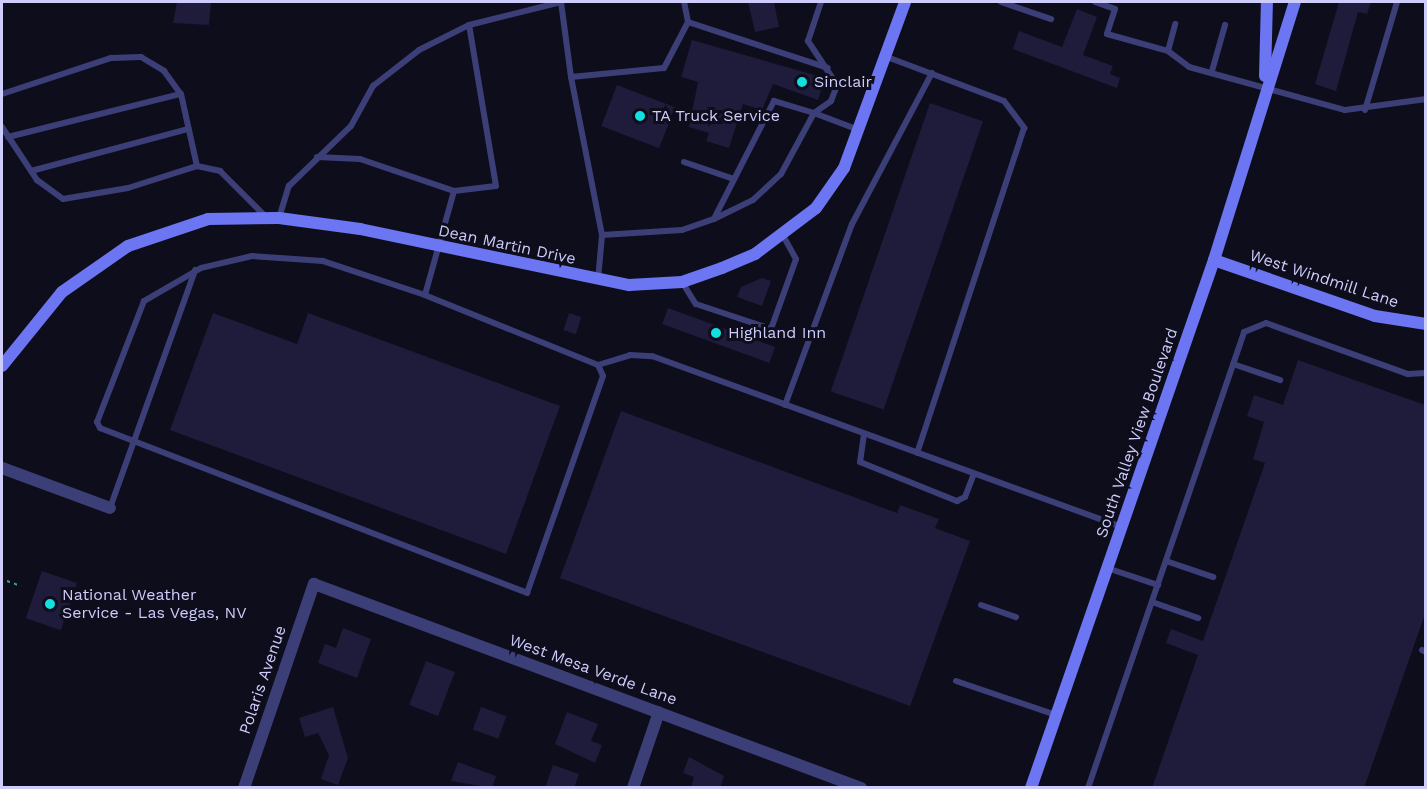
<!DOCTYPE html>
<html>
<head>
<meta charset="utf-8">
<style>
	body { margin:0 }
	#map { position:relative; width:1427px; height:789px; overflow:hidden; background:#0e0d1c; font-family:"Work Sans",sans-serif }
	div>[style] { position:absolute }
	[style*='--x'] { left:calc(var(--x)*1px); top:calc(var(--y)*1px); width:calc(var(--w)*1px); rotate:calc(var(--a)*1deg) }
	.building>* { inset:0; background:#1e1b3b; transform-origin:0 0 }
	.path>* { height:2px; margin-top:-1px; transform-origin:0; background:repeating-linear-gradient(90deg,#37a493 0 3px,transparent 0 7.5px) }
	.lane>* { height:6px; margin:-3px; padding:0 3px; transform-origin:3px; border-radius:3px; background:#3c3f77 }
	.street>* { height:12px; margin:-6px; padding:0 6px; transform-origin:6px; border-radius:6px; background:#3c3f77 }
	.secondary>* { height:12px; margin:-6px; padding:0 6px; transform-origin:6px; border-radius:6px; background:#6c75f2 }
	.dots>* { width:16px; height:16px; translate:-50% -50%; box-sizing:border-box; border:3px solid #0e0d1c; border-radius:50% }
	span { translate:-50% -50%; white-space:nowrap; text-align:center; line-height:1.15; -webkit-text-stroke:6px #0e0d1c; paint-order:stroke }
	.poi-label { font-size:16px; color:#cdccfb }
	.left { translate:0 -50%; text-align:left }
	.street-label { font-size:16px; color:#cdccfb }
	.frame { position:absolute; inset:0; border:3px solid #cdccfb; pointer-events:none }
</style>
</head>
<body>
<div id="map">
	<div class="building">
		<i style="clip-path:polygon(177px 2px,211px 2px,209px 25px,173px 23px)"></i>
		<i style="clip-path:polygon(748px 2px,774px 2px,779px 27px,755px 32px)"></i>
		<i style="clip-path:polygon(1339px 2px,1371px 2px,1367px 14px,1358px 12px,1336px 91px,1315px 84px)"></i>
		<i style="clip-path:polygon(1077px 9px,1097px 17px,1083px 55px,1113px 66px,1110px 74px,1120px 78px,1117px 88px,1013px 49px,1019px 31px,1062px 47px)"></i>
		<i style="clip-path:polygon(692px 40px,825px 78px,818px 100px,773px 84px,762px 110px,743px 104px,729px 148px,706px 141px,709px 133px,689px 127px,698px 82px,681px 77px)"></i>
		<i style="left:617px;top:85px;width:62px;height:44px;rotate:21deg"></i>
		<i style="left:930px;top:103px;width:56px;height:305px;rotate:19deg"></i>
		<i style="clip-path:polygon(762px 278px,771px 281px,762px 306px,737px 297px,741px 287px)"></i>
		<i style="left:668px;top:308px;width:114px;height:17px;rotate:20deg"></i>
		<i style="clip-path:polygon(213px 313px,297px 344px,308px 313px,560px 406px,506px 554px,170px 430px)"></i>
		<i style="left:569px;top:313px;width:13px;height:18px;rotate:18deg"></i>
		<i style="clip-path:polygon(1298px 360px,1425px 405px,1425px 614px,1364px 788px,1152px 788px,1198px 655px,1166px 643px,1171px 629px,1203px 641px,1265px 463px,1253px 459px,1264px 422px,1247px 416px,1254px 395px,1283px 405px)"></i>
		<i style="clip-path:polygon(621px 411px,897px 513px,900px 505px,939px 519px,935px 528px,970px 541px,910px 706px,560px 578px)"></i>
		<i style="left:42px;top:571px;width:37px;height:50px;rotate:19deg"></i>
		<i style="clip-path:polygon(343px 628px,371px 639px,357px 678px,318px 663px,325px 644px,336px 648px)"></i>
		<i style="left:426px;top:661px;width:31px;height:47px;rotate:21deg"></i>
		<i style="clip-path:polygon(333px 707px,348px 758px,338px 785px,321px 779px,329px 755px,318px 733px,305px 737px,299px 718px)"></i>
		<i style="left:481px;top:707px;width:27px;height:24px;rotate:20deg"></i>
		<i style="clip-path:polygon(567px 712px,598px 724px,591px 741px,602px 745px,595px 763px,555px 744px)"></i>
		<i style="clip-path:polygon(689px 757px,724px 776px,720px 788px,691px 788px,694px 777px,683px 773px)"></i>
		<i style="clip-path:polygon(458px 762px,496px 776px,492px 788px,451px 781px)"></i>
		<i style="clip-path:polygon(553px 765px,579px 774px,574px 788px,545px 788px)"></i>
	</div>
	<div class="path">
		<i style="--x:7;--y:581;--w:15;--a:20"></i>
	</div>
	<div class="lane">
		<i style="--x:561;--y:2;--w:76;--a:82.4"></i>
		<i style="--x:1001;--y:2;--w:53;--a:18.8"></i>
		<i style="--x:1095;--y:2;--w:21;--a:19"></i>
		<i style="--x:1115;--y:9;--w:26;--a:108"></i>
		<i style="--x:1107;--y:34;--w:63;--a:15.6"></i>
		<i style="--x:1168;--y:51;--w:26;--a:37"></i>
		<i style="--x:1189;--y:67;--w:162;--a:15.4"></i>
		<i style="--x:1345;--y:110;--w:82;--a:-7.7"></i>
		<i style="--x:688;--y:22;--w:147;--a:18.2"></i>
		<i style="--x:1168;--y:51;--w:28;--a:-75"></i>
		<i style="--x:887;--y:57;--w:125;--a:20.6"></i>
		<i style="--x:1004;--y:101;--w:34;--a:53"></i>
		<i style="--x:1024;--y:128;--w:342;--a:108.2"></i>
		<i style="--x:1212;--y:71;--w:48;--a:-74.2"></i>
		<i style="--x:2;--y:94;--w:115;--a:-18.3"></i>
		<i style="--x:111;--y:58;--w:30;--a:-2"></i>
		<i style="--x:141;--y:57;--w:27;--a:31"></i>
		<i style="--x:164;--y:71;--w:29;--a:54"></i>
		<i style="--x:181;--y:94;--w:74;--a:77.5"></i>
		<i style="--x:1365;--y:110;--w:113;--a:-73.5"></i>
		<i style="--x:814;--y:113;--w:21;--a:-35"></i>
		<i style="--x:831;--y:101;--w:17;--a:-69"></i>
		<i style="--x:837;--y:85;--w:53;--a:-123.4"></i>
		<i style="--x:808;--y:41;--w:41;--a:-71.6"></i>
		<i style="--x:814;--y:113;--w:48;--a:20.7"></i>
		<i style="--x:2;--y:127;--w:64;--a:56.6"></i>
		<i style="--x:37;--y:180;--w:32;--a:36"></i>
		<i style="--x:63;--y:199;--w:66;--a:-9.6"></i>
		<i style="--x:128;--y:188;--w:72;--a:-17.7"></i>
		<i style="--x:197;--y:166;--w:24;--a:12"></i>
		<i style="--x:220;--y:171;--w:65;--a:45"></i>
		<i style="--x:8;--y:137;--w:178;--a:-14"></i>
		<i style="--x:317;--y:157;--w:43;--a:2.7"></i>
		<i style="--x:360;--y:159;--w:99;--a:18.8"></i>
		<i style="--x:454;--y:191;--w:108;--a:105.6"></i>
		<i style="--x:425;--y:295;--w:108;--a:-161.6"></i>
		<i style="--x:323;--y:261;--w:71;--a:-176"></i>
		<i style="--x:252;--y:256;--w:52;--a:166.8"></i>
		<i style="--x:201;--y:268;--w:66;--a:149.9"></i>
		<i style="--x:144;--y:301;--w:130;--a:111.2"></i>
		<i style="--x:97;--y:422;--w:7;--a:63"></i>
		<i style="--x:100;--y:428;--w:458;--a:21.1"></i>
		<i style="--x:527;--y:593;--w:230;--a:-70.7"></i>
		<i style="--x:603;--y:376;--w:12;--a:-114"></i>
		<i style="--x:598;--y:365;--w:187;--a:-158"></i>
		<i style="--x:684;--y:162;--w:53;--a:18.8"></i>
		<i style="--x:31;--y:171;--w:163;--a:-15"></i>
		<i style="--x:454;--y:191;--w:42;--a:-6.8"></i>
		<i style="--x:496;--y:186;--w:163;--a:-99.5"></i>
		<i style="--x:279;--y:218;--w:34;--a:-73"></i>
		<i style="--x:289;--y:186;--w:86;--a:-44.1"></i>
		<i style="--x:351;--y:126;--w:46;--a:-61.2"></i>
		<i style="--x:373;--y:86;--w:58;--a:-38"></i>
		<i style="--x:419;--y:50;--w:56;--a:-26.6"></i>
		<i style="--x:469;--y:25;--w:95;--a:-14"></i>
		<i style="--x:602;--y:235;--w:161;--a:-101.1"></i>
		<i style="--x:571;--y:77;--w:93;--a:-5.5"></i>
		<i style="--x:664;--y:68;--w:52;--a:-62.4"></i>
		<i style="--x:688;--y:22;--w:20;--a:-101"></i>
		<i style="--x:598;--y:280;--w:45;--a:-84.9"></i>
		<i style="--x:602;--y:235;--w:80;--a:-3.6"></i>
		<i style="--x:682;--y:230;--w:34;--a:-19"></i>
		<i style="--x:714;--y:219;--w:43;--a:-26"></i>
		<i style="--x:753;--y:200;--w:38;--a:-43"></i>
		<i style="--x:781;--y:174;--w:69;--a:-61.6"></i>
		<i style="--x:814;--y:113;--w:42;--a:-163.3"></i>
		<i style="--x:774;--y:101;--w:132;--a:117"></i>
		<i style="--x:682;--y:282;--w:26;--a:58"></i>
		<i style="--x:696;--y:304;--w:79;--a:18.4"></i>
		<i style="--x:771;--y:329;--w:74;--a:-70.3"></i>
		<i style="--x:796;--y:259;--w:29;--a:-119"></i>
		<i style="--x:1233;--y:364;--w:50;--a:18.8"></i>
		<i style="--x:598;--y:365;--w:34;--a:-17"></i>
		<i style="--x:630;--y:355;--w:22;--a:3"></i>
		<i style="--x:652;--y:356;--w:499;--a:20"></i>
		<i style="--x:785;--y:405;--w:193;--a:-69.7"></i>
		<i style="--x:852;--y:224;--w:171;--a:-62.1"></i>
		<i style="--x:864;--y:434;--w:28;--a:98"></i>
		<i style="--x:860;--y:462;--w:105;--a:21.9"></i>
		<i style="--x:957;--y:501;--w:9;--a:-27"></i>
		<i style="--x:965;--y:497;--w:25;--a:-69"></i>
		<i style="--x:110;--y:508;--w:253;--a:-70.3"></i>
		<i style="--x:1166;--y:561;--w:50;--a:18.8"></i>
		<i style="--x:1107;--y:568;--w:54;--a:18.4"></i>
		<i style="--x:1152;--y:602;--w:49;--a:19.2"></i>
		<i style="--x:981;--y:605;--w:37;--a:19"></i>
		<i style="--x:1422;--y:650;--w:4;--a:27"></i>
		<i style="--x:956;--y:681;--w:106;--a:18.8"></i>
		<i style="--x:1088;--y:788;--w:482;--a:-71.1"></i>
		<i style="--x:1244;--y:332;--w:24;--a:-22"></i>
		<i style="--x:1266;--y:323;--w:151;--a:19.8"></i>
		<i style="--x:1408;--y:374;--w:18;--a:-3"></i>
	</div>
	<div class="street">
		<i style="--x:2;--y:468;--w:115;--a:20.3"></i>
		<i style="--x:244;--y:788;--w:216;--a:-71.1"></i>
		<i style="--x:314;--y:584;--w:584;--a:20.45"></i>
		<i style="--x:633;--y:788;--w:80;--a:-71.1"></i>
	</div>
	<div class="secondary">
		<i style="--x:1265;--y:76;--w:74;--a:-88.5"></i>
		<i style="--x:1214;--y:260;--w:170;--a:19.2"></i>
		<i style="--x:1375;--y:316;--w:52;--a:8.9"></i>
		<i style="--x:2;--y:366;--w:95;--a:-51"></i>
		<i style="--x:62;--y:292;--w:80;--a:-34.9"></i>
		<i style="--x:128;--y:246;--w:84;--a:-18.6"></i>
		<i style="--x:208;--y:219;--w:71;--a:-0.8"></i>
		<i style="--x:279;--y:218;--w:82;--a:7.7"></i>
		<i style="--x:360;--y:229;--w:275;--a:11.8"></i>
		<i style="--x:629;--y:285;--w:53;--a:-3.2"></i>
		<i style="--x:682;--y:282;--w:42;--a:-19.3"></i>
		<i style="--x:722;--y:268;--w:36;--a:-23"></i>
		<i style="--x:755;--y:254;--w:76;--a:-37"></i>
		<i style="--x:816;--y:208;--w:49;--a:-55"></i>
		<i style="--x:844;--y:168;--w:177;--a:-69.8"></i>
		<i style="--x:1031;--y:788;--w:559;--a:-70.88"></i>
		<i style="--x:1214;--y:260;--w:270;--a:-72.6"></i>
	</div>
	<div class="dots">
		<i style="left:802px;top:82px;background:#13dfe0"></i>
		<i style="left:640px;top:116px;background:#13dfe0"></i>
		<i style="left:716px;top:333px;background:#13dfe0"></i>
		<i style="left:50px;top:604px;background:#13dfe0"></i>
	</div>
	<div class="poi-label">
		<span class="left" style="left:814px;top:82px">Sinclair</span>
		<span class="left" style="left:652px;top:116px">TA Truck Service</span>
		<span class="left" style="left:728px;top:333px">Highland Inn</span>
		<span class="left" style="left:62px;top:604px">National Weather<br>Service - Las Vegas, NV</span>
	</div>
	<div class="street-label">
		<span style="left:507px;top:245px;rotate:12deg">Dean Martin Drive</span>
		<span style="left:1324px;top:279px;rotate:18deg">West Windmill Lane</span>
		<span style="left:1137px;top:433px;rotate:-71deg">South Valley View Boulevard</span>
		<span style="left:593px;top:670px;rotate:20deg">West Mesa Verde Lane</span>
		<span style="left:263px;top:680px;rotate:-71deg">Polaris Avenue</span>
	</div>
	<div class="frame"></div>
</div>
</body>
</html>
